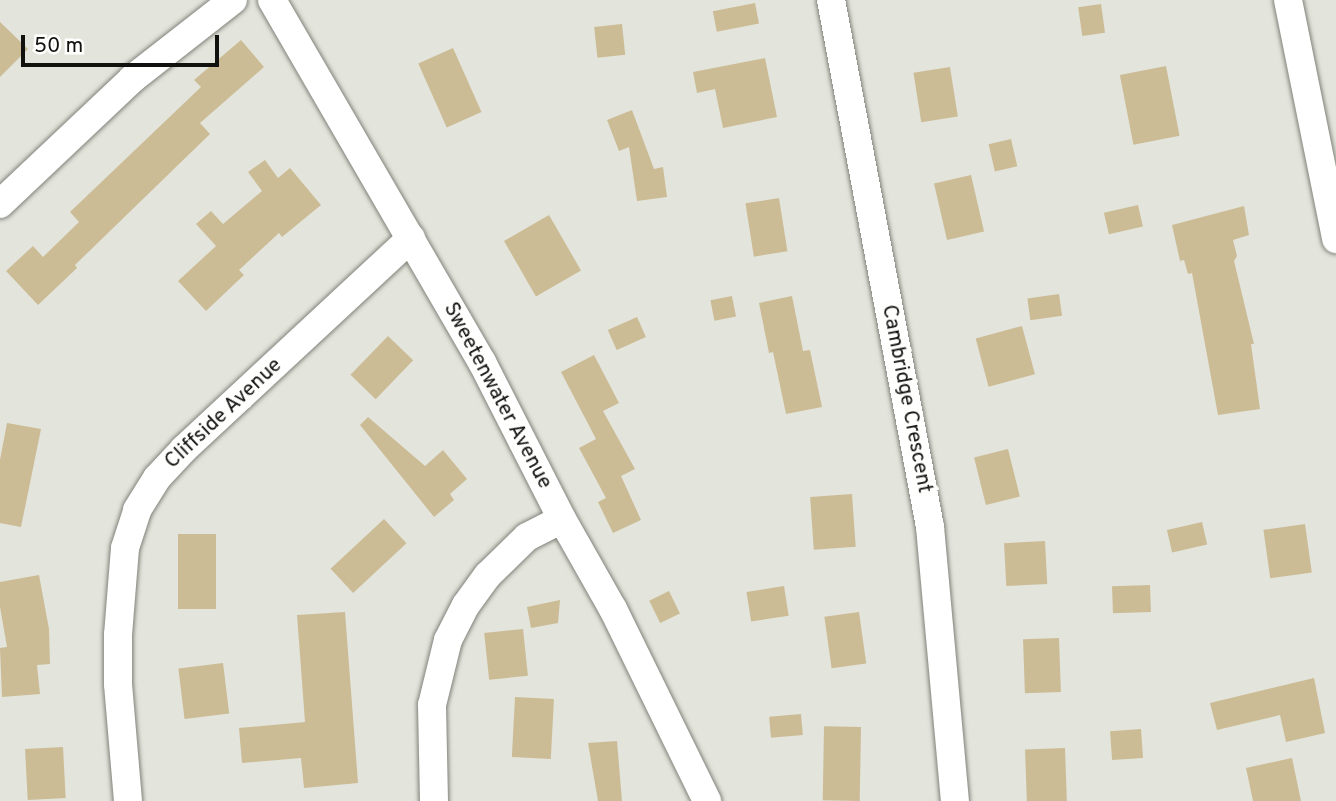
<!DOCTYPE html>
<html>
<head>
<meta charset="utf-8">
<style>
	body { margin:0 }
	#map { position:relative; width:1336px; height:801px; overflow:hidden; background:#e3e4dc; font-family:Overpass,sans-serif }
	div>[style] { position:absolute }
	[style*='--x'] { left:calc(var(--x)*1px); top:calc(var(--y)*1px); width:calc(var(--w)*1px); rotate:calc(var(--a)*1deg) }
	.building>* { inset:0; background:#ccbc95; transform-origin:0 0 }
	.roads { filter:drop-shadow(0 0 2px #81827a) drop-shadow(0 0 2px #81827a) }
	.minor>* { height:28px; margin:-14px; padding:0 14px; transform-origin:14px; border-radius:14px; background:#fff }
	span { translate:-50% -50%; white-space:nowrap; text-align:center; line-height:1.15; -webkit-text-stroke:7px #fffffe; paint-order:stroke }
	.street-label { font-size:21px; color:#11110f }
	.scale { position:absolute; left:21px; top:35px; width:198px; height:32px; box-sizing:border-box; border:4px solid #11110f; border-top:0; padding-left:9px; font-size:21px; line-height:24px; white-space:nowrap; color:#11110f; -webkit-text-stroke:5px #fffffe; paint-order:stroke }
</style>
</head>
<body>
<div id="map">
	<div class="building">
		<i style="left:755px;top:3px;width:21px;height:43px;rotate:79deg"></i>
		<i style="left:1101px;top:4px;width:29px;height:23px;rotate:82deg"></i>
		<i style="clip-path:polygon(0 22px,28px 49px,0 77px)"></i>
		<i style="left:622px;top:24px;width:31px;height:28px;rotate:84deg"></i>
		<i style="clip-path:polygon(241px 40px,264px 67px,200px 123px,210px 134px,75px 265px,77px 268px,38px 305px,6px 271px,33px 246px,43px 257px,79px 222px,70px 212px,201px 87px,194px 80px)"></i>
		<i style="left:453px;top:48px;width:70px;height:38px;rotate:66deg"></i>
		<i style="clip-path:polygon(765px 58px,777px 117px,723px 128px,715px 89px,697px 93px,693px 72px)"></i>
		<i style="left:1166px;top:66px;width:71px;height:47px;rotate:79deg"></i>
		<i style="left:950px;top:67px;width:50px;height:37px;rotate:81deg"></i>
		<i style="clip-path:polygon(632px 110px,654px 169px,663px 167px,667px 197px,637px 201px,629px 147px,619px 151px,607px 120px)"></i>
		<i style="left:1011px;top:139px;width:28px;height:23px;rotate:77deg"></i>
		<i style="clip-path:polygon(265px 160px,278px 178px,290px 168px,321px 205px,282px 237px,279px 233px,239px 270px,244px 275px,206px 311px,178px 281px,216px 246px,196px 224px,211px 211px,223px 224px,262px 191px,248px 172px)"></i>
		<i style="left:971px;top:175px;width:58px;height:38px;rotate:77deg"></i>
		<i style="left:779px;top:198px;width:54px;height:34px;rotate:81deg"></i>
		<i style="left:1138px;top:205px;width:22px;height:35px;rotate:77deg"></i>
		<i style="clip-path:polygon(1244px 206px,1249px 235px,1233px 240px,1237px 256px,1234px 261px,1254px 344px,1251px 344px,1260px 409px,1218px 415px,1192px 273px,1188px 274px,1184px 260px,1180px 261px,1172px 225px)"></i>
		<i style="left:549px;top:215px;width:64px;height:52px;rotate:60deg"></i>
		<i style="left:1059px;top:294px;width:22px;height:32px;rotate:82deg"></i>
		<i style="left:732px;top:296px;width:21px;height:22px;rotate:79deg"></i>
		<i style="clip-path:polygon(792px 296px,803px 351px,810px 350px,822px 407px,786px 414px,773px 352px,769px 353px,759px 303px)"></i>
		<i style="left:637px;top:317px;width:22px;height:32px;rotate:66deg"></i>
		<i style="left:1022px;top:326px;width:50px;height:48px;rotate:75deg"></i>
		<i style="left:388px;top:336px;width:35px;height:54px;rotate:44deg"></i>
		<i style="clip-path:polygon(594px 355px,619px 403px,603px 411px,635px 469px,621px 476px,641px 520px,613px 533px,598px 502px,606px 498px,579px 448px,596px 439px,561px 372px)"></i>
		<i style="clip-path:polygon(368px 417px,425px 466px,443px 450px,467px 479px,450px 494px,454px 500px,434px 517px,360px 425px)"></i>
		<i style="clip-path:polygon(7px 423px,41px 429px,21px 527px,0 523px,0 460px)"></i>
		<i style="left:1008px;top:449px;width:49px;height:35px;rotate:76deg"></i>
		<i style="left:852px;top:494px;width:53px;height:42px;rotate:86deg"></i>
		<i style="left:384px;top:519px;width:33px;height:73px;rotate:47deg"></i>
		<i style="left:1202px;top:522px;width:23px;height:36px;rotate:77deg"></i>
		<i style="left:1305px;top:524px;width:49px;height:42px;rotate:82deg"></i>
		<i style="left:178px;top:534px;width:38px;height:75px"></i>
		<i style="left:1045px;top:541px;width:43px;height:41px;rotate:87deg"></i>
		<i style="clip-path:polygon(39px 575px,49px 629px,50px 664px,37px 665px,40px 694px,2px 697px,0 648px,7px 647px,0 607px,0 582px)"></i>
		<i style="left:1150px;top:585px;width:27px;height:38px;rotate:88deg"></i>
		<i style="left:784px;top:586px;width:30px;height:38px;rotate:81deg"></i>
		<i style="left:669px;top:591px;width:25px;height:22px;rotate:64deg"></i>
		<i style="clip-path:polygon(560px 600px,558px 623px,531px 628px,527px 607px)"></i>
		<i style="clip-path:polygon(345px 612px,358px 783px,304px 788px,301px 758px,242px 763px,239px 728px,305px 722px,297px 615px)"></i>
		<i style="left:859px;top:612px;width:52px;height:35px;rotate:82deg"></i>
		<i style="left:523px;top:629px;width:47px;height:39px;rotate:84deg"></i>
		<i style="left:1059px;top:638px;width:54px;height:36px;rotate:88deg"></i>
		<i style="left:223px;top:663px;width:51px;height:45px;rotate:83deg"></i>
		<i style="clip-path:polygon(1314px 678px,1325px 733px,1286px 742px,1280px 715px,1217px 730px,1210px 703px)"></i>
		<i style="left:515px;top:697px;width:39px;height:60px;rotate:3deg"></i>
		<i style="left:801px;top:714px;width:21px;height:32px;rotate:85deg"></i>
		<i style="left:861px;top:727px;width:74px;height:37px;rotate:91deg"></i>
		<i style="left:1141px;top:729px;width:29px;height:31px;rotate:86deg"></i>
		<i style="clip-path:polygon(617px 741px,622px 801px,598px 801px,588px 743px)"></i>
		<i style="left:63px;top:747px;width:51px;height:38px;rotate:87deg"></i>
		<i style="left:1065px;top:748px;width:53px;height:40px;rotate:88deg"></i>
		<i style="clip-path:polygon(1292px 758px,1301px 801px,1253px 801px,1246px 768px)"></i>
	</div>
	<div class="roads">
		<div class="minor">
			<i style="--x:272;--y:0;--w:419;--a:59.9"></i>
			<i style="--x:482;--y:362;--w:176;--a:63"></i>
			<i style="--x:562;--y:519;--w:103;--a:60.5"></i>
			<i style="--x:613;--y:609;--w:214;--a:63.9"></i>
			<i style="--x:831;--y:0;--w:536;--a:79.36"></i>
			<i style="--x:930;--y:527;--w:275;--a:84.8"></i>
			<i style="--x:1288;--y:0;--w:244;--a:78.6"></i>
			<i style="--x:0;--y:204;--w:182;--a:-43.4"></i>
			<i style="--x:132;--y:79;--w:128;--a:-38"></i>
			<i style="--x:128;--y:801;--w:117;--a:-94.9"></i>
			<i style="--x:118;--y:684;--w:49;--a:-90"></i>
			<i style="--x:118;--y:635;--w:87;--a:-85.4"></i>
			<i style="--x:125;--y:548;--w:40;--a:-72"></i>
			<i style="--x:137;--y:510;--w:38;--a:-58"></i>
			<i style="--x:157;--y:478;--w:40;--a:-47"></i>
			<i style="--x:184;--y:449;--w:310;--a:-42.9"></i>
			<i style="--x:434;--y:801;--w:96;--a:-91.2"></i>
			<i style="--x:432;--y:705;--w:67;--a:-76.2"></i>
			<i style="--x:448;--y:640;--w:39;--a:-63"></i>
			<i style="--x:466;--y:605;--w:37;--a:-54"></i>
			<i style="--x:488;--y:575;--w:54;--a:-44.3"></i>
			<i style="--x:527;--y:537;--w:39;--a:-27"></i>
		</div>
	</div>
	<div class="street-label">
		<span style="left:497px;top:396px;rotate:62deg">Sweetenwater Avenue</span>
		<span style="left:906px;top:399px;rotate:79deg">Cambridge Crescent</span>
		<span style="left:224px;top:414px;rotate:-43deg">Cliffside Avenue</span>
	</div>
	<div class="scale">50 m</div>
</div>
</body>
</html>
